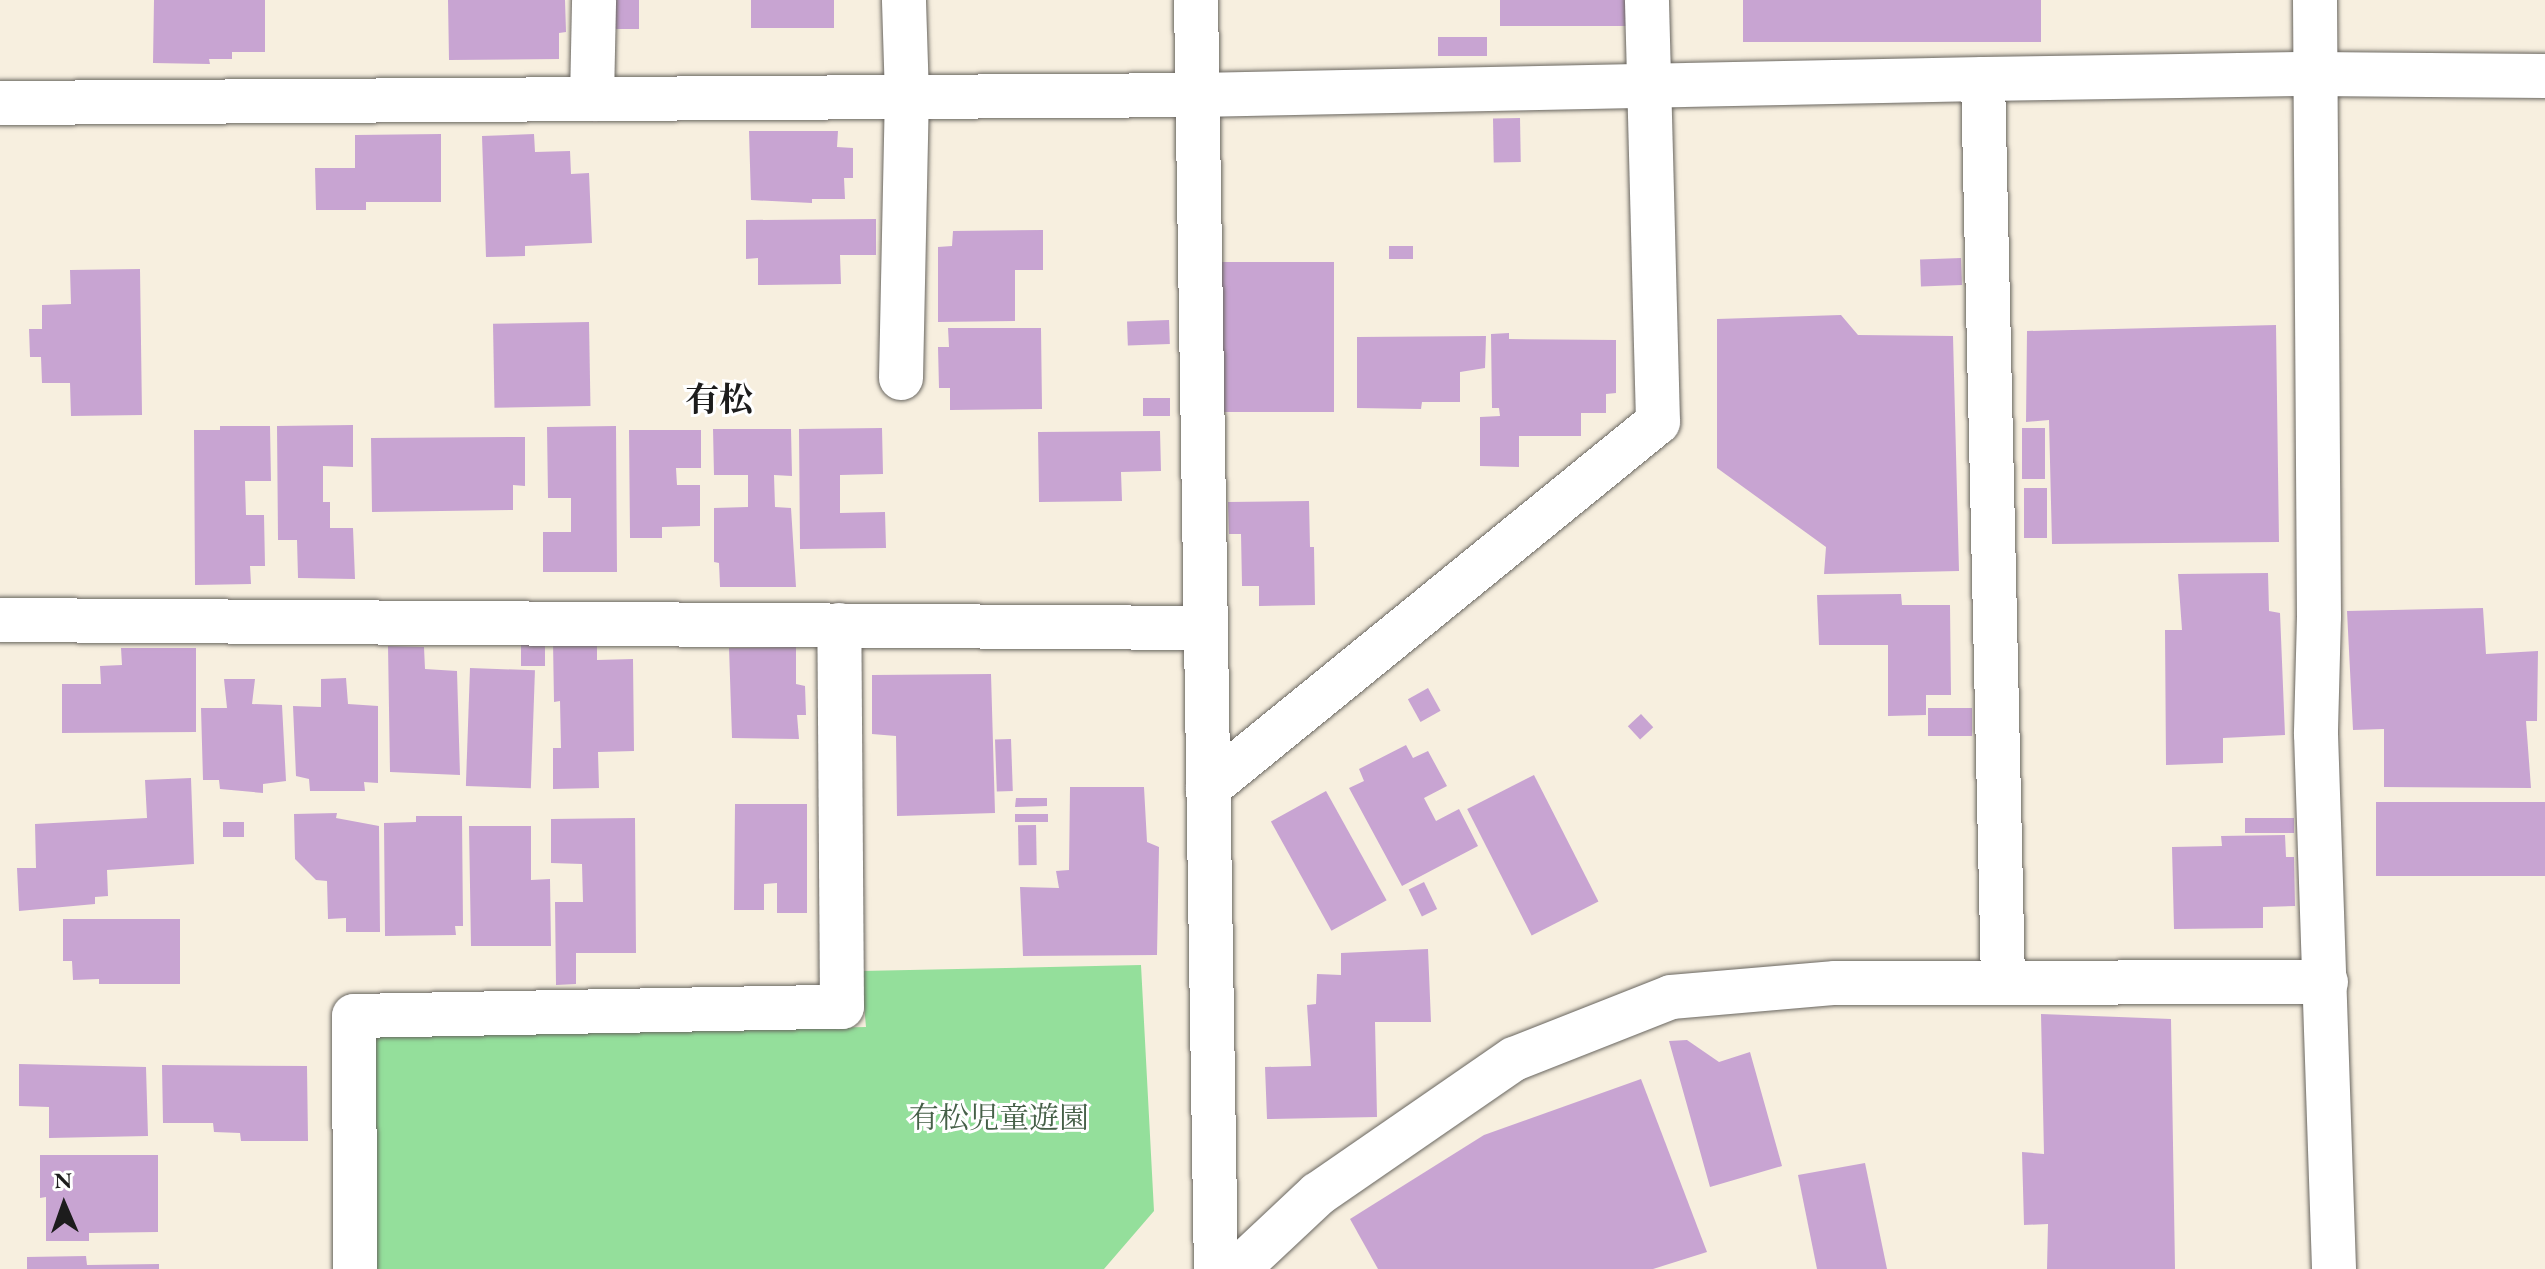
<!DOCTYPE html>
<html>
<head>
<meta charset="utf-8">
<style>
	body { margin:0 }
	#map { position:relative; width:2545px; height:1269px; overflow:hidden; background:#f7efdf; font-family:"EB Garamond","Noto Serif JP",serif }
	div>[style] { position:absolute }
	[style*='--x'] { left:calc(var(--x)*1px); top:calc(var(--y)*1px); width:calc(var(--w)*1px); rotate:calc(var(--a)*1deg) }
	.green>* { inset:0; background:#94df9b }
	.building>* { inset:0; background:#c8a4d2; transform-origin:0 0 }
	.roads { filter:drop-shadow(0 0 2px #696660) drop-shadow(0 0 2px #696660) }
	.minor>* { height:44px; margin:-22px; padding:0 22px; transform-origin:22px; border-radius:22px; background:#fff }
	span { translate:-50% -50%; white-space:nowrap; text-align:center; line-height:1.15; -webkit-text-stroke:6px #fff; paint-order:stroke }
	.park-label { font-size:30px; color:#466048 }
	.quarter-label { font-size:34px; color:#1c1c1c; font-weight:700 }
	.north { position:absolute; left:24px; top:1165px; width:80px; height:80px; -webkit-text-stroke:6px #fff; paint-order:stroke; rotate:358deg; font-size:22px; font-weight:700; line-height:32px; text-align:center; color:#1c1c1c }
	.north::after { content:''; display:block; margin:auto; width:28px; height:36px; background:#1c1c1c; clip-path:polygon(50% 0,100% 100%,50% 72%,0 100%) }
</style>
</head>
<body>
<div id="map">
	<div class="green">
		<i style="clip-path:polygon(1141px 965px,1154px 1211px,1104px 1269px,372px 1269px,366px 1037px,866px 1027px,861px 971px)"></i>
	</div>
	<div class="building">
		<i style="clip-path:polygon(154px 0,265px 0,265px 52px,232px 52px,232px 59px,209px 59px,210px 64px,153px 63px)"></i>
		<i style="clip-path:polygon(448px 0,565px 0,566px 32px,559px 33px,559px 59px,449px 60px)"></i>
		<i style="left:614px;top:0;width:25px;height:29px"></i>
		<i style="left:751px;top:0;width:83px;height:28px"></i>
		<i style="left:1500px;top:0;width:129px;height:26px"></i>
		<i style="left:1743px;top:0;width:298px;height:42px"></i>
		<i style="left:1487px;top:37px;width:19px;height:49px;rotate:90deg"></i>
		<i style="left:1520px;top:118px;width:44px;height:27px;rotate:89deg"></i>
		<i style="clip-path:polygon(749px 131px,838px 131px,837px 147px,853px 148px,853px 178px,844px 178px,845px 199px,812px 199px,812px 203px,751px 200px)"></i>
		<i style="clip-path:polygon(441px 134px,441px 202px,366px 202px,366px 210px,316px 210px,315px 168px,355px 168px,355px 135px)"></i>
		<i style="clip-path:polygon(534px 134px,535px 152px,570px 151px,571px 174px,589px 173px,592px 243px,525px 246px,525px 256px,486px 257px,482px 136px)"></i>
		<i style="clip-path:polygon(876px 219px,876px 255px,840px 255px,841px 284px,758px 285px,758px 258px,746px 259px,746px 220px)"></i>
		<i style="clip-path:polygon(1043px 230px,1043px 270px,1015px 270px,1015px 321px,938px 322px,938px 247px,952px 246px,953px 231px)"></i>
		<i style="left:1389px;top:246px;width:24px;height:13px"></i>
		<i style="left:1961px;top:258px;width:27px;height:41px;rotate:88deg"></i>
		<i style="left:1334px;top:262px;width:150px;height:112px;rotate:90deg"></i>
		<i style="clip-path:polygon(140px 269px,142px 415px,71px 416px,70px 383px,42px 383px,41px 357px,30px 357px,29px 329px,42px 329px,42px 305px,71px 304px,70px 270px)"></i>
		<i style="clip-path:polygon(1841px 315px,1858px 335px,1953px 336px,1959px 571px,1824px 574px,1826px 547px,1717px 468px,1717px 319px)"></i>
		<i style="left:1169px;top:320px;width:24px;height:42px;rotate:88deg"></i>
		<i style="left:589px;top:322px;width:84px;height:96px;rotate:89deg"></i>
		<i style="clip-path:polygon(2276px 325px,2279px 542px,2052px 544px,2049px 420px,2026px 422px,2027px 331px)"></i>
		<i style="clip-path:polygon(948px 328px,1041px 328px,1042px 409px,950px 410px,950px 388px,939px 388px,938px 347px,949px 347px)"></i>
		<i style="clip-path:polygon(1509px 333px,1509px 339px,1616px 340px,1616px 393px,1606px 394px,1606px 413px,1581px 413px,1581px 436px,1519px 436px,1519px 467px,1480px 466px,1480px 417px,1500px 416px,1499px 408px,1492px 408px,1491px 334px)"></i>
		<i style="clip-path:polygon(1486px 336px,1485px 368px,1460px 372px,1460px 402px,1422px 402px,1421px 409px,1357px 408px,1357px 337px)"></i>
		<i style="left:1170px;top:398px;width:18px;height:27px;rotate:90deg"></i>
		<i style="clip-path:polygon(353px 425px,353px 467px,323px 466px,323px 502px,330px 502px,330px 528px,353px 528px,355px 579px,298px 578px,297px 540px,278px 540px,277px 426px)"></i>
		<i style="clip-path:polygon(220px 426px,270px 426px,271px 481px,245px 481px,246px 515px,264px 515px,265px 566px,250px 566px,251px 584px,195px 585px,194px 430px,220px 430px)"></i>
		<i style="clip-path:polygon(616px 426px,617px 572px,543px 572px,543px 532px,571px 532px,571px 498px,548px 498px,547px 427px)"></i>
		<i style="clip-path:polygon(882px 428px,883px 474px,840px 475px,840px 513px,885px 512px,886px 548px,800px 549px,799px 429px)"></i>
		<i style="left:2022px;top:428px;width:23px;height:51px"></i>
		<i style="clip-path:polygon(713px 429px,791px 429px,792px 476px,774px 475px,775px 507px,791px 508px,796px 587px,720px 587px,719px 563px,714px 562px,714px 508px,748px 507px,748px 475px,714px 475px)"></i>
		<i style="clip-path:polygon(629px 430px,701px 430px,701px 468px,676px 468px,677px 485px,700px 485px,700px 526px,662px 527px,662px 538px,630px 538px)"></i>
		<i style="clip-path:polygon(1160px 431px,1161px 471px,1121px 472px,1122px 501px,1039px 502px,1038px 432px)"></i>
		<i style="clip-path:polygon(525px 437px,525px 486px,513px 485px,513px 510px,372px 512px,371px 438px)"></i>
		<i style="left:2024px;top:488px;width:23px;height:50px"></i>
		<i style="clip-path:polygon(1309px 501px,1310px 547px,1314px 547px,1315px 605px,1259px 606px,1259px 586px,1242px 586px,1241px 534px,1229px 534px,1228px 502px)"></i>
		<i style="clip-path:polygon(2268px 573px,2269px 611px,2280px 613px,2285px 735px,2223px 738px,2223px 763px,2166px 765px,2165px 630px,2182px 630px,2178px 574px)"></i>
		<i style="clip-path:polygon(1901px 594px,1902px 605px,1950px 605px,1951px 695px,1926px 695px,1926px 715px,1888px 716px,1888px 645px,1819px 645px,1817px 595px)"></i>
		<i style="clip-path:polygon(2483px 608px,2486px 654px,2538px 651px,2537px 721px,2526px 721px,2531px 788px,2384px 787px,2384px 729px,2353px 730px,2347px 611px)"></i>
		<i style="left:521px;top:642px;width:24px;height:24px"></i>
		<i style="clip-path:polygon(553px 642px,597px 642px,597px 660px,633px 659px,634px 751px,598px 752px,599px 788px,553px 789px,553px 748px,561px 748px,560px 701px,554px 702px)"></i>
		<i style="clip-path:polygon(388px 646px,424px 647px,425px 669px,457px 671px,460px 775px,390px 772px)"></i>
		<i style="clip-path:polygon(796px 647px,796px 684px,805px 686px,806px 715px,797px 715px,799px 739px,732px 738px,729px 648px)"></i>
		<i style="clip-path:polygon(121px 648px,196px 648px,196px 732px,62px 733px,62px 684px,101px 684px,100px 666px,122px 665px)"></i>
		<i style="left:470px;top:668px;width:65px;height:118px;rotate:2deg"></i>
		<i style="clip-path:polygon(991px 674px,995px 813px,897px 816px,896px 736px,872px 734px,872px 675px)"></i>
		<i style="clip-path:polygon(346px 678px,348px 704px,378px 706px,378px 783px,364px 782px,365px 791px,310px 791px,309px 779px,296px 776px,293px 706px,321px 707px,321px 679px)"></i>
		<i style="clip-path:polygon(224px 679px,255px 679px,252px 704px,282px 705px,286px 781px,263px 784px,263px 793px,220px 789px,219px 780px,203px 780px,201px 708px,227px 708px)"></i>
		<i style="left:1428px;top:688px;width:26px;height:23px;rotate:61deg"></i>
		<i style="left:1928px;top:708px;width:44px;height:28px"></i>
		<i style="left:1641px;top:714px;width:18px;height:18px;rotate:47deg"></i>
		<i style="left:1011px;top:739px;width:52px;height:16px;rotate:88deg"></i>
		<i style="clip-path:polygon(1406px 745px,1413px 758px,1428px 751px,1447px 786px,1424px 798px,1436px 821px,1459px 809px,1478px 846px,1402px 886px,1349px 788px,1364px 781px,1359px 769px)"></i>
		<i style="left:1534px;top:775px;width:142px;height:75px;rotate:63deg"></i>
		<i style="clip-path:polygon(191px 778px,194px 864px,107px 870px,108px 896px,95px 897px,95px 904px,19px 911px,17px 868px,36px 868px,35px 824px,147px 818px,145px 780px)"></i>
		<i style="clip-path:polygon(1070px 787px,1144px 787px,1147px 842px,1159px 847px,1157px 955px,1023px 956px,1020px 887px,1059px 888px,1056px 871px,1069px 870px)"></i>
		<i style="left:1326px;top:791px;width:125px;height:63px;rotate:61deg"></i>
		<i style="clip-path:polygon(1016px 798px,1047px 798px,1047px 806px,1015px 807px)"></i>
		<i style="left:2545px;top:802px;width:74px;height:169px;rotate:90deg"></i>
		<i style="clip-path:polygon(735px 804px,807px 804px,807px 913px,777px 913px,777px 883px,764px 884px,764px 910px,734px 910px)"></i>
		<i style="clip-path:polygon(337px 813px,336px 818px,379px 826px,380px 932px,346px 932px,346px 918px,328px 919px,327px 881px,316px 880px,295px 859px,294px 814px)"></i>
		<i style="left:1015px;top:814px;width:33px;height:8px"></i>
		<i style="clip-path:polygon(416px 816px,462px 816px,463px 926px,455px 926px,456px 935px,385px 936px,384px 823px,416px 822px)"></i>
		<i style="clip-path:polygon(635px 818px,636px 953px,576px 953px,576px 984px,556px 985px,555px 902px,583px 902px,582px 864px,551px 863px,551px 819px)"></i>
		<i style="left:2245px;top:818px;width:49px;height:15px"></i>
		<i style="left:223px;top:822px;width:21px;height:15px"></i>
		<i style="left:1036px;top:825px;width:40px;height:18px;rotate:89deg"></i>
		<i style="clip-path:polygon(469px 826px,531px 826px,531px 880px,550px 879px,551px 946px,471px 946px)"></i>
		<i style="clip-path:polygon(2285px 835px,2286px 857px,2294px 857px,2295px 906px,2263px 907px,2263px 928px,2174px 929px,2172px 847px,2222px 846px,2221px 836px)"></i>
		<i style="left:1424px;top:882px;width:30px;height:17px;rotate:64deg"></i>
		<i style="clip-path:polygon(63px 919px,180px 919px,180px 984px,99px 984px,99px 979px,73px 980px,72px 961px,63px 961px)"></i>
		<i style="clip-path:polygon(1428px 949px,1431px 1022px,1375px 1022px,1377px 1117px,1267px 1119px,1265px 1067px,1311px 1066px,1307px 1005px,1316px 1004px,1317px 974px,1341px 975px,1341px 953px)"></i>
		<i style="clip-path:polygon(2041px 1014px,2171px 1019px,2175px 1269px,2047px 1269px,2048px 1224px,2024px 1225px,2022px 1152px,2044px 1154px)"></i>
		<i style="clip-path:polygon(1687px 1040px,1719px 1062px,1750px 1052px,1782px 1166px,1710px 1187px,1669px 1041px)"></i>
		<i style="clip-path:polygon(19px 1064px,146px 1067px,148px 1136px,49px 1138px,49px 1107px,19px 1106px)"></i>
		<i style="clip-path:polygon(162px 1065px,307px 1066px,308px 1141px,241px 1141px,240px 1133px,214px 1132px,213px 1123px,163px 1123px)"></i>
		<i style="clip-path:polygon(1641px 1079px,1707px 1252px,1653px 1269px,1378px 1269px,1350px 1219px,1484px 1135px)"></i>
		<i style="clip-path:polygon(40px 1155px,158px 1155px,158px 1232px,89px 1233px,89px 1241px,46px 1241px,46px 1197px,40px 1198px)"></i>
		<i style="clip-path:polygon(1865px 1163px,1887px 1269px,1817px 1269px,1798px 1175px)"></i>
		<i style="clip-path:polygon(86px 1256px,87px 1265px,159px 1264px,159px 1269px,27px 1269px,27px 1257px)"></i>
	</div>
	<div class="roads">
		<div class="minor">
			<i style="--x:1196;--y:0;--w:1269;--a:89.1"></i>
			<i style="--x:2315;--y:0;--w:616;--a:89.63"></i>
			<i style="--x:2319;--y:616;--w:118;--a:91.5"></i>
			<i style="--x:2316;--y:734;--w:535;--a:88.07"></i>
			<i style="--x:1983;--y:79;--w:904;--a:88.73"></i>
			<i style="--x:592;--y:99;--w:99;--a:-88.8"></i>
			<i style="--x:0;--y:103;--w:1197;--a:-0.38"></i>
			<i style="--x:1197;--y:95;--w:786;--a:-1.17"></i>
			<i style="--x:1983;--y:79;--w:330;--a:-0.9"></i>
			<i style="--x:2313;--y:74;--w:232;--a:0.5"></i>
			<i style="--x:901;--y:378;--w:281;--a:-88.8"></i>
			<i style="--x:907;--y:97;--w:97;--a:-91.8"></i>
			<i style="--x:0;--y:620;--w:1206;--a:0.38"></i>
			<i style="--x:1208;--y:788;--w:580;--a:-39.12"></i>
			<i style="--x:1658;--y:422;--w:422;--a:-91.5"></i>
			<i style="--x:355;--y:1269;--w:253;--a:-90.2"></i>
			<i style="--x:354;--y:1016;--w:488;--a:-1.1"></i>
			<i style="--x:842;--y:1007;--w:382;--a:-90.4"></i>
			<i style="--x:1238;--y:1269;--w:110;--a:-43.2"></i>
			<i style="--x:1318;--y:1194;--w:238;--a:-34.6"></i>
			<i style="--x:1514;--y:1059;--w:169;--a:-21.5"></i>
			<i style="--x:1671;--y:997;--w:165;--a:-4.9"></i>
			<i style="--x:1835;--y:983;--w:491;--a:-0.1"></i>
		</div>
	</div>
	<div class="park-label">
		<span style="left:999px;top:1118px">有松児童遊園</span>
	</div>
	<div class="quarter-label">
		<span style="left:719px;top:400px">有松</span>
	</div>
	<div class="north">N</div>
</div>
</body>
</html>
